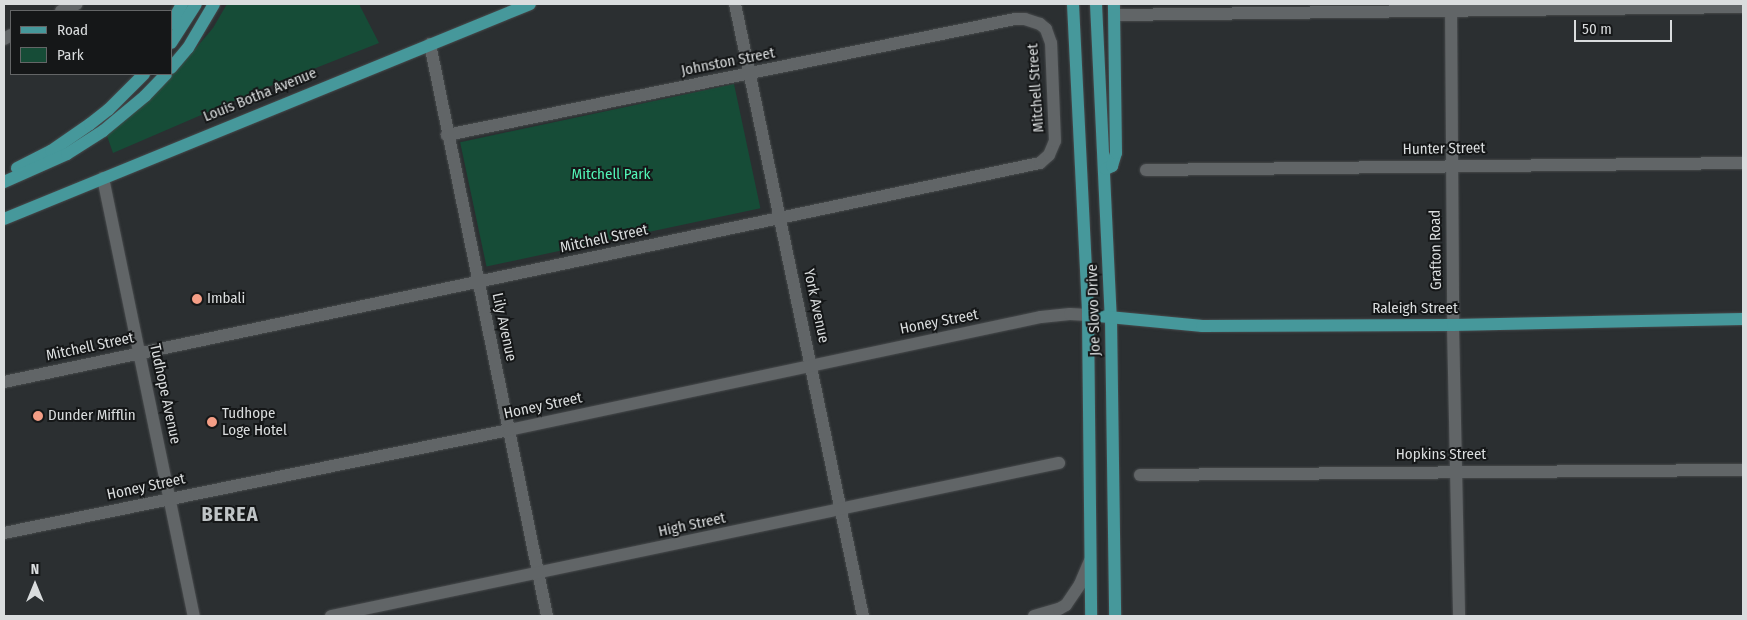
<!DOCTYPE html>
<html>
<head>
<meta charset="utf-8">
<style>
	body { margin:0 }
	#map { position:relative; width:1747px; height:620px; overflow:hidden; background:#2b2f31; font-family:"Fira Sans Condensed",sans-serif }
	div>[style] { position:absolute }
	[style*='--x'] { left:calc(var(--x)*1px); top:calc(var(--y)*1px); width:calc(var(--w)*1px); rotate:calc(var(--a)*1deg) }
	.green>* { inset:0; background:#164c37; transform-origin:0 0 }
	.roads { filter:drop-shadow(0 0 1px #474a4c) drop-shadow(0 0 1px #474a4c) }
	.minor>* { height:12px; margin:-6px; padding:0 6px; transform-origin:6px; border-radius:6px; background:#616567 }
	.major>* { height:12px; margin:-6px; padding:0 6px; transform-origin:6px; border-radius:6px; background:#46989b }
	.dots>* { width:14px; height:14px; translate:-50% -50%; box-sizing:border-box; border:2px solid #151718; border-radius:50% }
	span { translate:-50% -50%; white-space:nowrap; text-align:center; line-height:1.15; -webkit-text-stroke:4px #151718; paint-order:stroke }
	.street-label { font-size:15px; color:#daddde }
	.park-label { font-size:15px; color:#52f4b7 }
	.poi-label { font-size:15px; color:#daddde }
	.left { translate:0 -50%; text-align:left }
	.district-label { font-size:20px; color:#bfc4c6; font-weight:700; letter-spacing:1px }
	.frame { position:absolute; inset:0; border:5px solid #daddde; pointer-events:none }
	.legend { position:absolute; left:10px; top:10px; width:162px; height:65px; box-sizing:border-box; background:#151718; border:1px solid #646667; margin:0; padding:6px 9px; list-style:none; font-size:15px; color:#daddde }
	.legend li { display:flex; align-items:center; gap:10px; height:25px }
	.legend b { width:25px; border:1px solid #646667 }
	.north { position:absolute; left:10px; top:560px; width:50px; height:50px; -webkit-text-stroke:4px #151718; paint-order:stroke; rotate:0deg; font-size:14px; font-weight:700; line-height:20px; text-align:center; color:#daddde }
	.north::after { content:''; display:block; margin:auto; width:18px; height:22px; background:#daddde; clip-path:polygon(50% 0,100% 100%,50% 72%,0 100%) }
	.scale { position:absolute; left:1574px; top:20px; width:98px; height:22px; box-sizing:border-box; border:2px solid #daddde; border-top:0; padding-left:6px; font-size:15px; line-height:18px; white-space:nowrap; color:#daddde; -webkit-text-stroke:4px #151718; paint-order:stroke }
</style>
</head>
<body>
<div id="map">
	<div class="green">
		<i style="clip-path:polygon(227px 4px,359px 4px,379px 43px,250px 94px,113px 153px,106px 133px,174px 72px,196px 48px,213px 28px)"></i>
		<i style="left:734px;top:84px;width:127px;height:280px;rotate:78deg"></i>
	</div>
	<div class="roads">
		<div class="minor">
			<i style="--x:735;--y:4;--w:625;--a:78.19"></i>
			<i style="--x:1451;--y:4;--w:321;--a:89.6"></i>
			<i style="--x:1453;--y:325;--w:291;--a:88.8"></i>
			<i style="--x:61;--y:11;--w:17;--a:-24"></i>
			<i style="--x:1115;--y:15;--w:628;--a:-0.73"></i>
			<i style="--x:4;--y:39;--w:8;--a:-30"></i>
			<i style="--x:430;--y:44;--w:584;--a:78.44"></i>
			<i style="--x:1146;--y:170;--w:597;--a:-0.67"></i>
			<i style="--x:103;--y:178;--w:447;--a:78.3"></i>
			<i style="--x:4;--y:382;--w:1059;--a:-11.94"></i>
			<i style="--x:1040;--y:163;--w:12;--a:-42"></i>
			<i style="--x:1049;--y:155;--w:15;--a:-67"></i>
			<i style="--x:1055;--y:141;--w:98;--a:-92.3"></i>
			<i style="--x:1051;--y:43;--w:15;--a:-110"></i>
			<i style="--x:1046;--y:29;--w:8;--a:-140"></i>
			<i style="--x:1040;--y:24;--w:16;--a:-162"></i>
			<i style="--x:1025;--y:19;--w:10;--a:180"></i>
			<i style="--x:1015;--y:19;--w:580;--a:168.46"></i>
			<i style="--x:1140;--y:475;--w:603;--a:-0.48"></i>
			<i style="--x:4;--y:533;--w:515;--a:-11.53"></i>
			<i style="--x:509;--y:430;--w:544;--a:-11.99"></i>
			<i style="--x:1041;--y:317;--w:29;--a:-6"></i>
			<i style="--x:1070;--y:314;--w:18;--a:3"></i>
			<i style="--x:331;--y:616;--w:744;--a:-11.87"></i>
			<i style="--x:1034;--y:616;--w:26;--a:-16"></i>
			<i style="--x:1059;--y:609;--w:8;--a:-30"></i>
			<i style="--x:1066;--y:605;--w:25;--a:-56"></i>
			<i style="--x:1080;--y:584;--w:26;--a:-67"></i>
		</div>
		<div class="major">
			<i style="--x:1073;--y:4;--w:311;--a:87.2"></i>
			<i style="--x:1088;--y:315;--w:301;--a:89.4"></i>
			<i style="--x:1096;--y:4;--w:314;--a:87.3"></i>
			<i style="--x:1111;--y:318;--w:298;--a:89.2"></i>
			<i style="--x:171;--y:24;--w:23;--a:-61"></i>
			<i style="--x:171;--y:43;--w:46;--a:-57.3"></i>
			<i style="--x:171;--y:68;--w:26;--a:-50"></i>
			<i style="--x:188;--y:48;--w:51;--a:-59.4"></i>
			<i style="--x:17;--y:168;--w:38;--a:-27"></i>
			<i style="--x:51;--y:151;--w:47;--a:-34.7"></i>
			<i style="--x:90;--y:124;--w:23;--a:-38"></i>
			<i style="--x:108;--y:110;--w:51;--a:-45"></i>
			<i style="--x:1106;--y:169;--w:7;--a:-27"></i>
			<i style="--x:1112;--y:166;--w:14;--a:-73"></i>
			<i style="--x:1116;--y:153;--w:149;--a:-90.8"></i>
			<i style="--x:4;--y:182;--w:69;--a:-24"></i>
			<i style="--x:67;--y:154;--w:43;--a:-32.6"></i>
			<i style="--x:103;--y:131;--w:55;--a:-39.8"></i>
			<i style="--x:145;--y:96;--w:30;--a:-46"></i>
			<i style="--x:4;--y:219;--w:568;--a:-22.23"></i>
			<i style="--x:1088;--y:315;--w:115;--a:5.5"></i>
			<i style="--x:1202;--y:326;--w:251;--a:-0.2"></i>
			<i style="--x:1453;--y:325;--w:290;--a:-1.2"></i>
		</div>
	</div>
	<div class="dots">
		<i style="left:197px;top:299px;background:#f49e86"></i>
		<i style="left:38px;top:416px;background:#f49e86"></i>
		<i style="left:212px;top:422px;background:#f49e86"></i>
	</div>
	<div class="street-label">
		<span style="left:728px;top:62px;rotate:-11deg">Johnston Street</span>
		<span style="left:1036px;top:88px;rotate:-94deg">Mitchell Street</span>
		<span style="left:260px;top:95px;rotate:-22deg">Louis Botha Avenue</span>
		<span style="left:1444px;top:149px;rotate:-1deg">Hunter Street</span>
		<span style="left:604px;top:239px;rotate:-12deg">Mitchell Street</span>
		<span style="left:1436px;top:250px;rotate:-91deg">Grafton Road</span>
		<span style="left:816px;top:306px;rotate:78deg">York Avenue</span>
		<span style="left:1415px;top:309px">Raleigh Street</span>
		<span style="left:1094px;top:310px;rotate:-92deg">Joe Slovo Drive</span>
		<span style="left:939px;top:322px;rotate:-11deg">Honey Street</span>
		<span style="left:504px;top:327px;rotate:78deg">Lily Avenue</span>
		<span style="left:90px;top:347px;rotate:-12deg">Mitchell Street</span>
		<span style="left:165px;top:394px;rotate:78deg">Tudhope Avenue</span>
		<span style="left:543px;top:406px;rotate:-12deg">Honey Street</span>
		<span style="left:1441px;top:455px">Hopkins Street</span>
		<span style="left:146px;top:487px;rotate:-12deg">Honey Street</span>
		<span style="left:692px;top:525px;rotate:-12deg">High Street</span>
	</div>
	<div class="park-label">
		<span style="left:611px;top:175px">Mitchell Park</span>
	</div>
	<div class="poi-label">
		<span class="left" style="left:207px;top:299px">Imbali</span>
		<span class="left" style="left:222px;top:422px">Tudhope<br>Loge Hotel</span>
		<span class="left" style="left:48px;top:416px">Dunder Mifflin</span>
	</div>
	<div class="district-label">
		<span style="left:230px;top:514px">BEREA</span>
	</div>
	<div class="frame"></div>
	<ul class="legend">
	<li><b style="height:6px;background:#46989b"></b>Road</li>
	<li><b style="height:14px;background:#164c37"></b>Park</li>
	</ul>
	<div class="north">N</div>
	<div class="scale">50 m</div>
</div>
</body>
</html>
